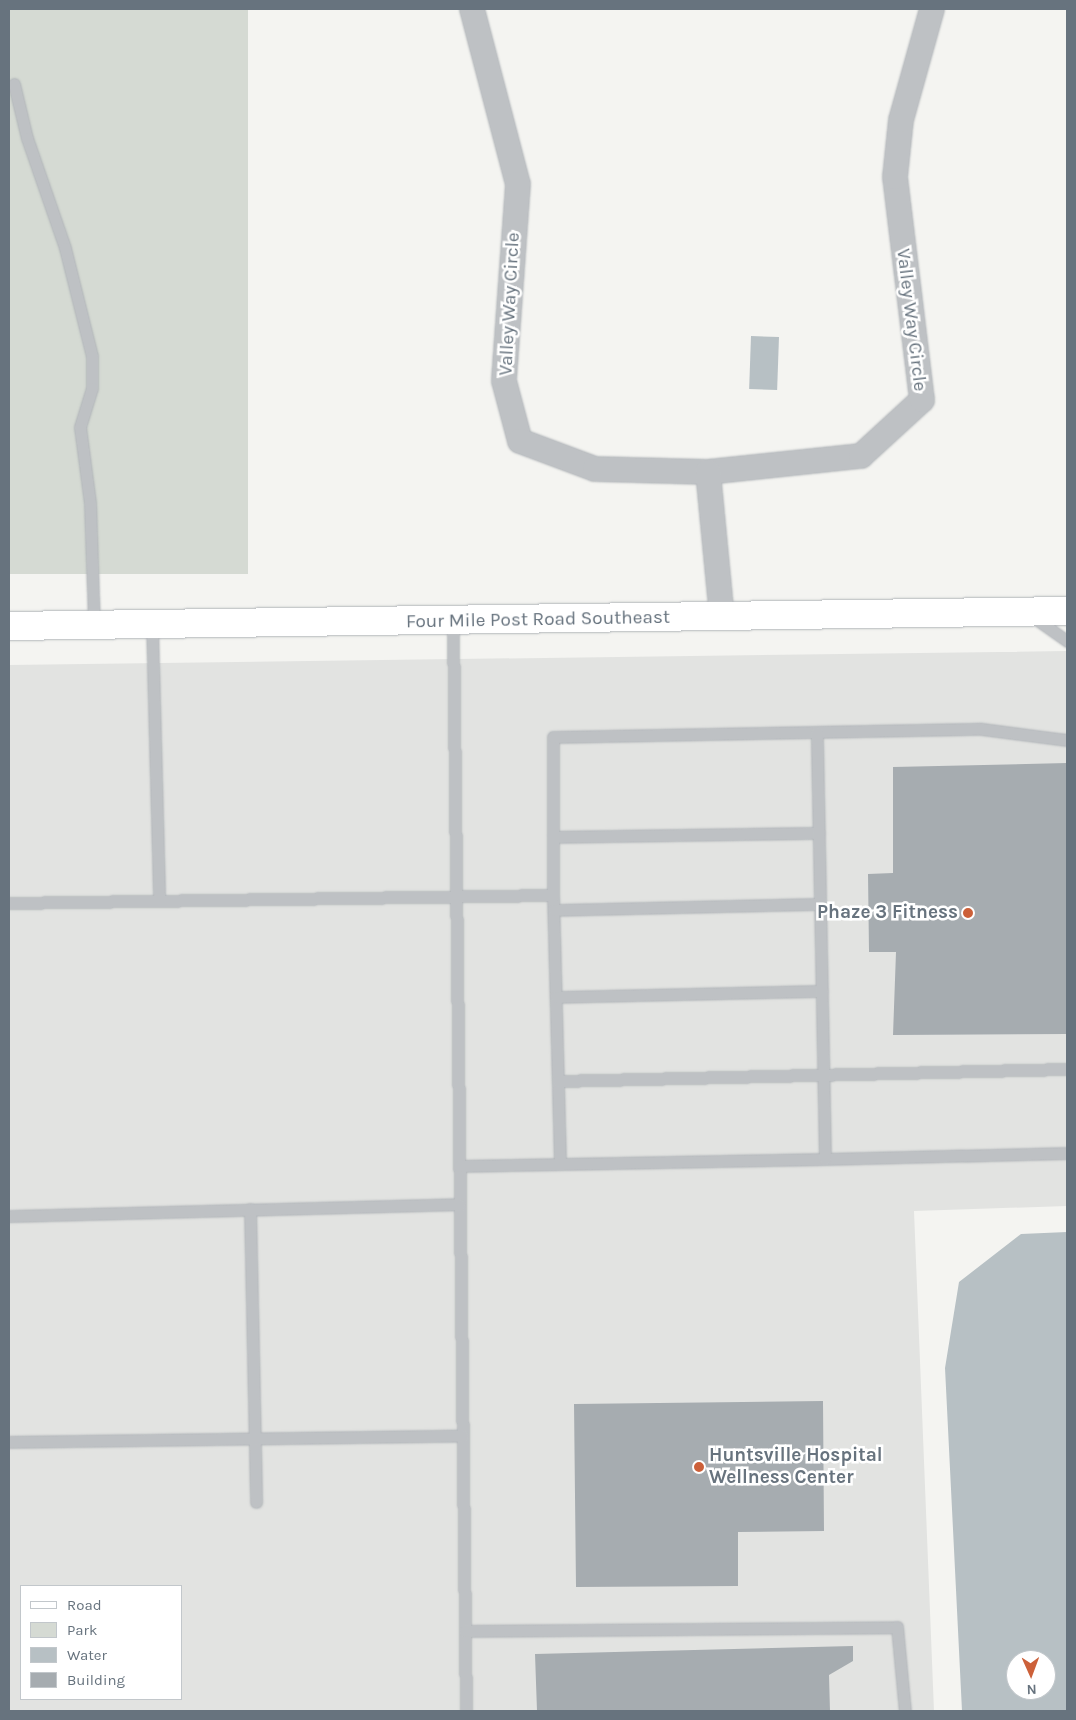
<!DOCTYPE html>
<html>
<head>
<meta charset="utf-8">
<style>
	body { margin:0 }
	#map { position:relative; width:1076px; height:1720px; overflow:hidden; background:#f4f4f1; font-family:Karla,sans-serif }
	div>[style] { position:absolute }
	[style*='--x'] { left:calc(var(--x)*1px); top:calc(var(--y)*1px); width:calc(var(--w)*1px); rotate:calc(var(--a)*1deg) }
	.built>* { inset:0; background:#e2e3e1 }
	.green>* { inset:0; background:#d5dad3; transform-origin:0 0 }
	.water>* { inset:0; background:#b7c0c4; transform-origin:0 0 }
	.building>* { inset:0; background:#a6acb0 }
	.roads { filter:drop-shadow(0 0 1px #b0b4b8) drop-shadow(0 0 1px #b0b4b8) }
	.lane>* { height:11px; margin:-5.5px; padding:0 5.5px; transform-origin:5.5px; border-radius:5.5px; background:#bec1c4 }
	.street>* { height:24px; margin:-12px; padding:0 12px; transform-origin:12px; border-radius:12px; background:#bec1c4 }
	.secondary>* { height:28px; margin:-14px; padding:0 14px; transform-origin:14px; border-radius:14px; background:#fff }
	.dots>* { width:14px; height:14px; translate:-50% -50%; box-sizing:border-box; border:2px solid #fff; border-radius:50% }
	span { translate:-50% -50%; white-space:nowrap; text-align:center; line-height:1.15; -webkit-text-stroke:5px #fff; paint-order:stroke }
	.street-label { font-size:19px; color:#67737e }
	.poi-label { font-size:19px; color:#67737e; font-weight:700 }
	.right { translate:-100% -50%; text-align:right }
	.left { translate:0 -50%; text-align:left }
	.frame { position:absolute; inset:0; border:10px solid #67737e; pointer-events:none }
	.legend { position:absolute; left:20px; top:1585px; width:162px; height:115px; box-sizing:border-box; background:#fff; border:1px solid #c2c7cb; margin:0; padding:6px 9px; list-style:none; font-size:15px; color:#67737e }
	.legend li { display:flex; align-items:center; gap:10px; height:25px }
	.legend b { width:25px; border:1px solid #c2c7cb }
	.north { position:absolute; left:1006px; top:1650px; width:50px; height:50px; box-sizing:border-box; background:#fff; border:1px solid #c2c7cb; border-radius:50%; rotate:178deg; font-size:14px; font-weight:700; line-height:20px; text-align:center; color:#67737e }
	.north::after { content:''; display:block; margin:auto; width:18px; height:22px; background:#cc6039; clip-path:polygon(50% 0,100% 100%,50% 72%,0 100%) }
</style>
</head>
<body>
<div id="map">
	<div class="built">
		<i style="clip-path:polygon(evenodd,1067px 651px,1067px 1206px,914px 1211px,934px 1711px,9px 1711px,9px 665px,1067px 651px,21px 1586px,181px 1586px,181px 1699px,21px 1699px,21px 1586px)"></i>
	</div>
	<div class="green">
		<i style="left:9px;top:9px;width:239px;height:565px"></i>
	</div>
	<div class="water">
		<i style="left:751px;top:336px;width:28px;height:53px;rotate:2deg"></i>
		<i style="clip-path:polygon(evenodd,1067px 1232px,1067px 1711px,962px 1711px,945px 1368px,959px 1282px,1021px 1234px,1067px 1232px,1016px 1660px,1046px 1660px,1046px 1690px,1016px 1690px,1016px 1660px)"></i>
	</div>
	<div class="building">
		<i style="clip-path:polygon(1067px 763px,1067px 1034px,893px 1035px,896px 952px,869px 952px,868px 874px,893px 873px,893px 767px)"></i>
		<i style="clip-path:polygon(823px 1401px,824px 1531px,738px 1532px,738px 1586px,576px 1587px,574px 1404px)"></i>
		<i style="clip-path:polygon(853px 1646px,853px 1661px,829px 1675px,830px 1711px,537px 1711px,535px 1654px)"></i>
	</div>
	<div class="roads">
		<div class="lane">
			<i style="--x:14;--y:84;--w:56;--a:76.5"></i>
			<i style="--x:27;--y:138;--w:116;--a:70.9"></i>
			<i style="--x:65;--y:248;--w:111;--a:76"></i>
			<i style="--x:92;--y:356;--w:32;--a:90"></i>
			<i style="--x:92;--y:388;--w:41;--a:107.1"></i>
			<i style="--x:80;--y:427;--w:77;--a:82.5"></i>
			<i style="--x:90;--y:503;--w:123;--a:88.1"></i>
			<i style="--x:1033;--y:617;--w:42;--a:35.2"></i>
			<i style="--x:453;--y:621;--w:1090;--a:89.32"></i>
			<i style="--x:152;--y:625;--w:276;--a:88.5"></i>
			<i style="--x:553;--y:837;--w:266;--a:-0.9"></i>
			<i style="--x:553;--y:895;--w:269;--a:88.5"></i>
			<i style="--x:9;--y:903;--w:544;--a:-0.84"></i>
			<i style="--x:553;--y:895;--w:158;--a:-90"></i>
			<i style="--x:553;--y:737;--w:429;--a:-1.1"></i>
			<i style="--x:982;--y:729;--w:86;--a:7.4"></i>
			<i style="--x:554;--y:910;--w:266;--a:-1.3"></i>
			<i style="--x:556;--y:997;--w:266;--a:-1.3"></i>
			<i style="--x:558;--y:1081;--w:509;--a:-1.35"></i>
			<i style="--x:825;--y:1159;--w:242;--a:-1.4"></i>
			<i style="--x:459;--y:1166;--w:366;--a:-1.1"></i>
			<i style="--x:825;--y:1159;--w:427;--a:-91.1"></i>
			<i style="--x:250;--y:1209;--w:293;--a:88.8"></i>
			<i style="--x:9;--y:1216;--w:451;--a:-1.5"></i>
			<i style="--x:9;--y:1442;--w:454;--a:-0.8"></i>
			<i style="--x:465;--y:1631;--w:432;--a:-0.5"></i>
			<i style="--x:897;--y:1627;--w:84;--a:84.6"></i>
		</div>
		<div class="street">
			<i style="--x:472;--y:9;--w:181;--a:75.3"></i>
			<i style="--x:518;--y:184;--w:197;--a:94.1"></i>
			<i style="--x:504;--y:381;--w:62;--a:75.1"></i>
			<i style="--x:520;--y:441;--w:80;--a:20.5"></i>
			<i style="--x:595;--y:469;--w:113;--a:1.5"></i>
			<i style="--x:708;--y:472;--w:154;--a:-6"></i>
			<i style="--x:861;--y:456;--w:83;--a:-42.6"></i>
			<i style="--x:922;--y:400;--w:225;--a:-96.9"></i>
			<i style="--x:895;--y:177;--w:57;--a:-84"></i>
			<i style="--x:901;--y:120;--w:115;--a:-74.4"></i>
			<i style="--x:708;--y:472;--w:146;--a:84.5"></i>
		</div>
		<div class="secondary">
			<i style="--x:9;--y:626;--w:1058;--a:-0.81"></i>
		</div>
	</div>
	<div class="dots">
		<i style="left:968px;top:913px;background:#cc6039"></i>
		<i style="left:699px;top:1467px;background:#cc6039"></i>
	</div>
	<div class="street-label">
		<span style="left:510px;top:304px;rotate:-87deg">Valley Way Circle</span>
		<span style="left:911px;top:320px;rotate:83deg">Valley Way Circle</span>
		<span style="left:538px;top:620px;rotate:-1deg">Four Mile Post Road Southeast</span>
	</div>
	<div class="poi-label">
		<span class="right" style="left:958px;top:913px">Phaze 3 Fitness</span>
		<span class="left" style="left:709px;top:1467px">Huntsville Hospital<br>Wellness Center</span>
	</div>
	<div class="frame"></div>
	<ul class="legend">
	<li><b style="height:6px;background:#fff"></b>Road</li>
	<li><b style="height:14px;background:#d5dad3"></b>Park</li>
	<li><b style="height:14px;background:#b7c0c4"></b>Water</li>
	<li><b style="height:14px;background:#a6acb0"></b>Building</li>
	</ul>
	<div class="north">N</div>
</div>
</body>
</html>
